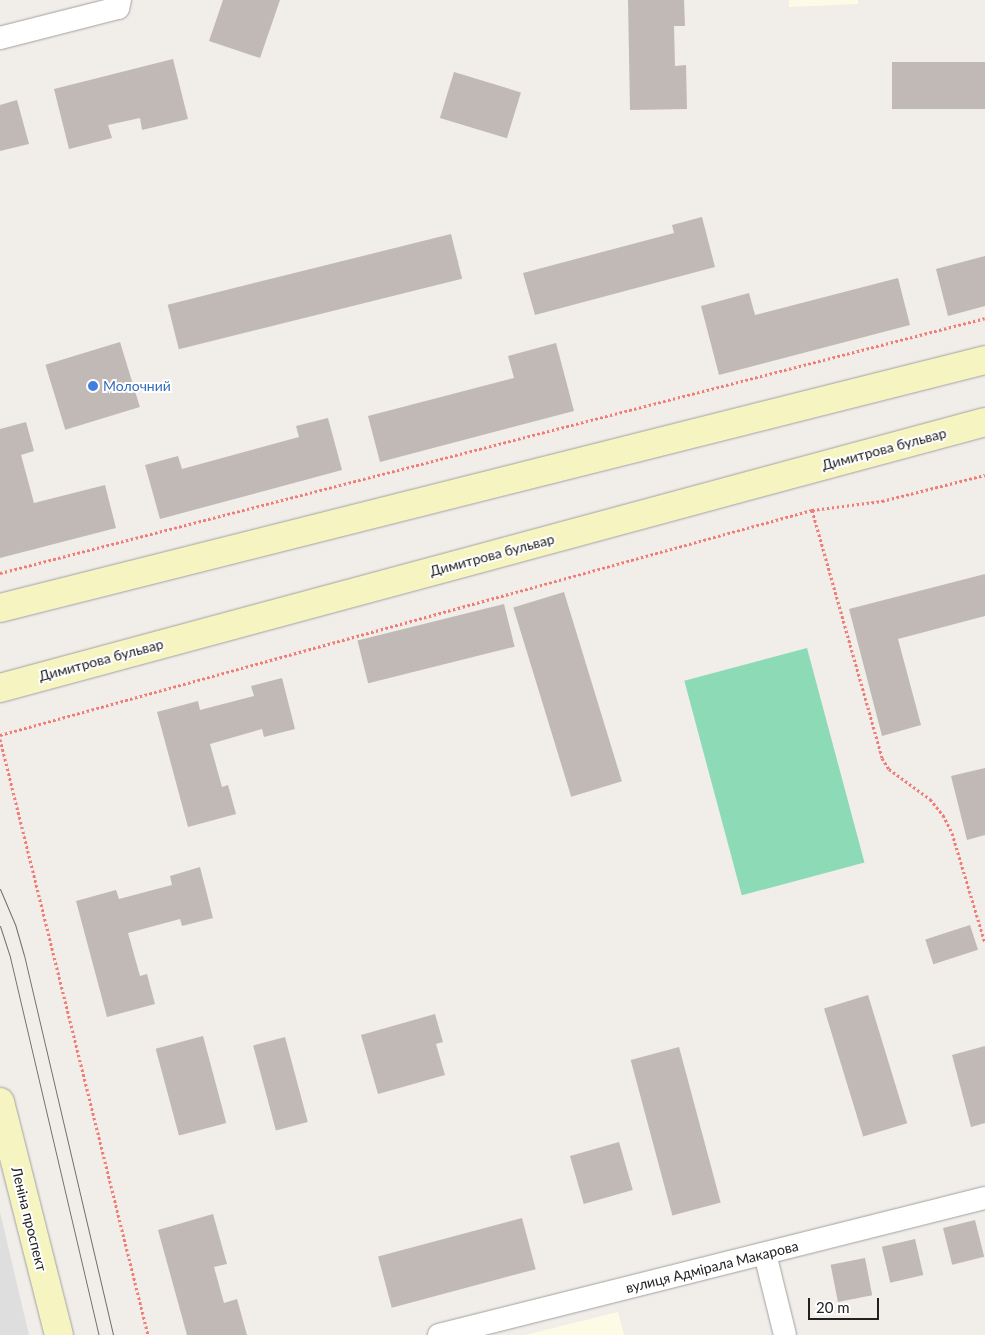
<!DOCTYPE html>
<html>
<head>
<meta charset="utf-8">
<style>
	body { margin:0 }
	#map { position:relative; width:985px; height:1335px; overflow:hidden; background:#f1ede8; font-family:Lato,sans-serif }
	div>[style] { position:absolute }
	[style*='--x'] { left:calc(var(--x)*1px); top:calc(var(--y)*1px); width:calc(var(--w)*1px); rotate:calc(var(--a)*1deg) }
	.residential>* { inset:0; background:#dfdede }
	.education>* { inset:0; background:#fdfbe5 }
	.pitch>* { inset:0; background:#8cdab6; transform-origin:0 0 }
	.building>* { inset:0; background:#c1b9b5; transform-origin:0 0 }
	.path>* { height:3px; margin-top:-1.5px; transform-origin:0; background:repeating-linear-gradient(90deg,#f17d79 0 2.5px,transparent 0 5px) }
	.roads { filter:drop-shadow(0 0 1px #a2a2a2) drop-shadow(0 0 1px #a2a2a2) }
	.street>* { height:22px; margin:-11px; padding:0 11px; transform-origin:11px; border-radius:11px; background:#fff }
	.secondary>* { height:28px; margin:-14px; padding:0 14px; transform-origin:14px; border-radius:14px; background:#f6f5c1 }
	.tram>* { height:1px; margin:-0.5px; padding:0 0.5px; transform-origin:0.5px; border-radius:0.5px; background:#6f6f6f }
	.dots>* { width:14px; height:14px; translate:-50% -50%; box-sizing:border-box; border:2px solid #fff; border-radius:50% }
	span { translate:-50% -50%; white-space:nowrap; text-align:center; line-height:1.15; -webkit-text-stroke:4px #fff; paint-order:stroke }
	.shop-label { font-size:14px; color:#366cbe }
	.left { translate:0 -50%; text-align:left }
	.street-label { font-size:14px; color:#212121 }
	.scale { position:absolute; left:808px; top:1298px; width:71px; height:22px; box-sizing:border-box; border:2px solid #212121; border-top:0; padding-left:6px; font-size:15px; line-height:18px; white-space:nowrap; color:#212121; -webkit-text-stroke:4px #fff; paint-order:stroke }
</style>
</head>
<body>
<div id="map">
	<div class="residential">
		<i style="clip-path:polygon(0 1212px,29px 1335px,0 1335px)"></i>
	</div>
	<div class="education">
		<i style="clip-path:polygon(789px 0,858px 0,858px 4px,789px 7px)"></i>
		<i style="clip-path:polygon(618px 1312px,624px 1335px,525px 1335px)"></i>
	</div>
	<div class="pitch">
		<i style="left:807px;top:648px;width:222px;height:127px;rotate:75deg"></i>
	</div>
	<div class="building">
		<i style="clip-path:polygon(223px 0,280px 0,260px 58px,209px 41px)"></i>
		<i style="clip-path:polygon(628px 0,684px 0,685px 26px,674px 26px,675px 66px,686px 65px,687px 109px,630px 110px)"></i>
		<i style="clip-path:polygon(173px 59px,188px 119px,142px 130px,140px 118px,108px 125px,112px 138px,69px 149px,54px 89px)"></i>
		<i style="left:985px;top:62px;width:47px;height:93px;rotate:90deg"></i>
		<i style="left:454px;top:72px;width:70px;height:48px;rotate:17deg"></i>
		<i style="clip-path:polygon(17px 100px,29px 144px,0 151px,0 105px)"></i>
		<i style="clip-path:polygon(702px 217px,715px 267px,535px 315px,523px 273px,674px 233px,672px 225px)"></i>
		<i style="left:451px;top:234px;width:46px;height:292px;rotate:76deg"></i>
		<i style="clip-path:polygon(985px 256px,985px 306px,948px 316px,936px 269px)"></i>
		<i style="clip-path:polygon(898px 278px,910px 325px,719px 375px,701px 306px,749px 293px,755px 315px)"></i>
		<i style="left:120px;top:342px;width:68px;height:78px;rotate:73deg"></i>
		<i style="clip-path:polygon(556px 343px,574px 411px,380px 462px,368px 416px,514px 378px,508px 356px)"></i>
		<i style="clip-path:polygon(328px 418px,342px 470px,160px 519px,145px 465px,178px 456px,182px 469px,299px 437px,296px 426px)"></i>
		<i style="clip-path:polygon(26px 422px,34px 451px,21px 455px,34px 503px,105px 485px,116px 528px,0 558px,0 429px)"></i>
		<i style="clip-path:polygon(985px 574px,985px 616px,898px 639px,921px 725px,882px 736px,849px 609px)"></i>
		<i style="left:564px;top:592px;width:198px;height:53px;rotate:73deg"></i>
		<i style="left:504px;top:604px;width:44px;height:151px;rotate:76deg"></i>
		<i style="clip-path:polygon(282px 678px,295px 729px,264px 737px,262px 729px,210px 744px,222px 787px,228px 785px,236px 814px,188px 827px,157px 712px,198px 701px,200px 710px,254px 696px,251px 686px)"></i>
		<i style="clip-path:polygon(985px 768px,985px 835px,967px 840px,951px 776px)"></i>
		<i style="clip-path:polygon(200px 867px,213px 918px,182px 926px,180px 919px,128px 933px,140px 976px,147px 974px,155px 1004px,107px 1017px,76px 901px,116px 890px,119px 899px,172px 885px,170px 876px)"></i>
		<i style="left:970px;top:925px;width:26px;height:47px;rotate:72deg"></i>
		<i style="left:868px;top:995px;width:134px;height:46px;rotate:73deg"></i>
		<i style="clip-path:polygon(435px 1014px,443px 1042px,436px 1044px,445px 1075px,378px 1094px,361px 1035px)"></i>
		<i style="left:203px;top:1036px;width:90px;height:49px;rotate:75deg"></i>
		<i style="left:285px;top:1037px;width:88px;height:33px;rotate:75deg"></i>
		<i style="clip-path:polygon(985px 1046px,985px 1123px,971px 1127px,952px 1055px)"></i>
		<i style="left:679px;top:1047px;width:161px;height:50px;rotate:75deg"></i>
		<i style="left:619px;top:1142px;width:50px;height:51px;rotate:74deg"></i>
		<i style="clip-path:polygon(213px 1214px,227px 1264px,214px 1267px,224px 1303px,237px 1299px,247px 1335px,187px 1335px,158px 1230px)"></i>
		<i style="left:522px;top:1218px;width:53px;height:149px;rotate:75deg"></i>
		<i style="left:975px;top:1220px;width:38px;height:33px;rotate:76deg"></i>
		<i style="left:915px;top:1239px;width:37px;height:34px;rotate:77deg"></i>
		<i style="left:865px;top:1258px;width:38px;height:35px;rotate:79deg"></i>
	</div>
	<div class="path">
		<i style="--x:812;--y:510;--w:258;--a:74.2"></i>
		<i style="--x:882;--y:758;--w:13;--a:58"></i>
		<i style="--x:889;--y:769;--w:51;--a:36.2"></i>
		<i style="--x:930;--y:799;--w:21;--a:51"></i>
		<i style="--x:943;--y:815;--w:20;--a:63"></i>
		<i style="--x:952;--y:833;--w:115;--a:73.3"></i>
		<i style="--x:0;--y:573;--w:1017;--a:-14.51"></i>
		<i style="--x:0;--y:735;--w:843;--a:-15.49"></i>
		<i style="--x:812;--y:510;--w:71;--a:-7.3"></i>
		<i style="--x:882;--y:501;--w:106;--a:-14.2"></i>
		<i style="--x:0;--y:739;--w:614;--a:76.05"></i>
	</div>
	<div class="roads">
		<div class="street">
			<i style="--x:0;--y:38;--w:122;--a:-14.3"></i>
			<i style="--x:118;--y:8;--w:8;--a:-76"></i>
			<i style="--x:765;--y:1254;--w:83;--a:76.1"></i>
			<i style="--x:439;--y:1335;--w:563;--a:-14.09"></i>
		</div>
		<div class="secondary">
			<i style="--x:0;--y:608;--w:1016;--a:-14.13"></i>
			<i style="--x:0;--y:688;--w:1020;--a:-15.11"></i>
			<i style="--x:0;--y:1102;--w:240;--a:75.8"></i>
		</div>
	</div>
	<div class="tram">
		<i style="--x:0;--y:889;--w:38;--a:67"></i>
		<i style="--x:15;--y:924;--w:32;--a:74"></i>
		<i style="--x:24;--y:955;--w:390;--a:76.8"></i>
		<i style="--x:0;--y:926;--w:33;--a:72"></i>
		<i style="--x:10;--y:957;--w:388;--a:76.8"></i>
	</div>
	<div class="dots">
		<i style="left:93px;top:386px;background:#3f7fe0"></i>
	</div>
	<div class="shop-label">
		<span class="left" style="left:103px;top:386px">Молочний</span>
	</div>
	<div class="street-label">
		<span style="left:884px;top:449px;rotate:-15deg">Димитрова бульвар</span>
		<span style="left:492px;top:555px;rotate:-15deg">Димитрова бульвар</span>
		<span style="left:101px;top:660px;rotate:-15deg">Димитрова бульвар</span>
		<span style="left:29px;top:1219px;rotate:76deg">Леніна проспект</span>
		<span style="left:712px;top:1267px;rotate:-14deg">вулиця Адмірала Макарова</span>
	</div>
	<div class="scale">20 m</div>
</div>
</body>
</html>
